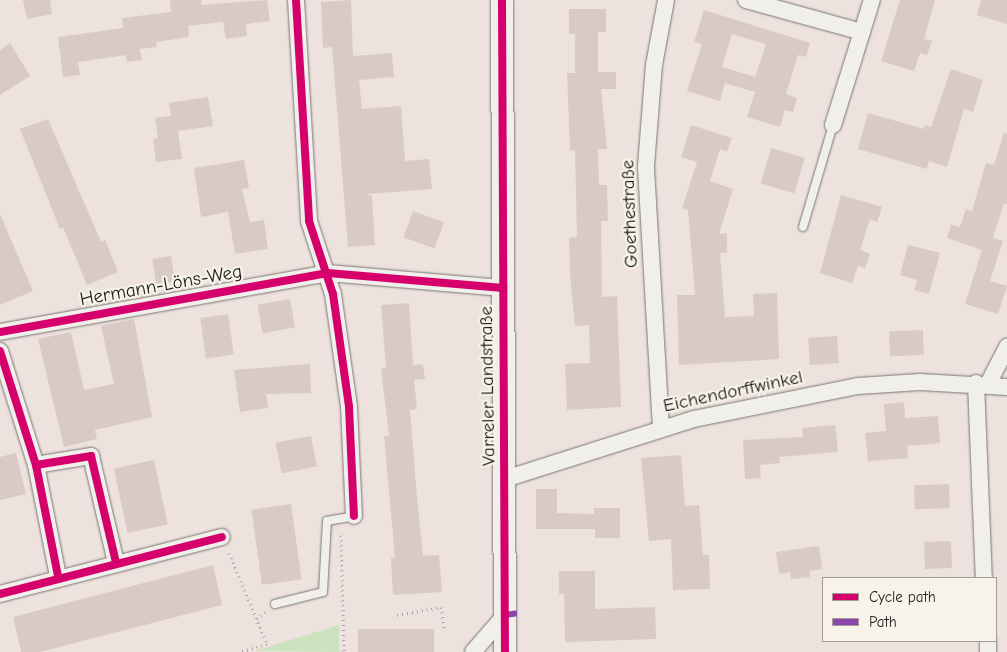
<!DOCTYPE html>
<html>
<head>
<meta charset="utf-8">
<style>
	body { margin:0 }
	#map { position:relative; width:1007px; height:652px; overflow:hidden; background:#ede2dd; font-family:"Comic Neue",sans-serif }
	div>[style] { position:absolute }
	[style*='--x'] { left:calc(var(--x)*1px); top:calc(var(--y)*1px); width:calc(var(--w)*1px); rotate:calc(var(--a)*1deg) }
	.green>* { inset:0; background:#cbe3bf }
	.building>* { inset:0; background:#d9cac6; transform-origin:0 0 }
	.path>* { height:3px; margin-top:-1.5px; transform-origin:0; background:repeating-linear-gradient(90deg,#a8a6a3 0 1px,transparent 0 5px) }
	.roads { filter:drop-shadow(0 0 1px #7a7573) drop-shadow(0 0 1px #7a7573) }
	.lane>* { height:8px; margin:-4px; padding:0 4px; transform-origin:4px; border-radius:4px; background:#f1efeb }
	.street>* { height:16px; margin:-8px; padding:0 8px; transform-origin:8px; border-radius:8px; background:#f1efeb }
	.secondary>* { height:22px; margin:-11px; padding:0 11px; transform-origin:11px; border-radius:11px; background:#f1efeb }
	.quiet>* { height:6px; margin-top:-3px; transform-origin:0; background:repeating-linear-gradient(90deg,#8e44ad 0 12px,transparent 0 18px) }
	.cycleway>* { height:8px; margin:-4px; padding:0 4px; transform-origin:4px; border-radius:4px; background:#d6006c }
	span { translate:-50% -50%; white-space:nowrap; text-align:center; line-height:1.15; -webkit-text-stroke:4.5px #f7f3e8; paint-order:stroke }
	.street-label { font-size:19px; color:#1c1c1c }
	.legend { position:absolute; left:822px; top:577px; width:175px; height:65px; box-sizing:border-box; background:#f7f3e8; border:1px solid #9f9d96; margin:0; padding:6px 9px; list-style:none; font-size:15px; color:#1c1c1c }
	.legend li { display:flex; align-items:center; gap:10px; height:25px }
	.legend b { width:25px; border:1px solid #9f9d96 }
</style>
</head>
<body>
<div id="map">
	<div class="green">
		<i style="clip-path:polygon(339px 625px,339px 652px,255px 651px)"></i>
	</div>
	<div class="building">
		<i style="clip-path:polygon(23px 0,50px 0,52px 14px,27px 19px)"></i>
		<i style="clip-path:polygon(170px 0,201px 0,202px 5px,267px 0,270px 21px,246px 24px,247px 36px,226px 39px,223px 22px,188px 26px,189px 37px,156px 42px,157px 47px,140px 49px,142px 60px,127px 62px,126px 55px,78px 62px,80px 75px,63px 77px,58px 37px,123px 28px,122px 18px,171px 12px)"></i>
		<i style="clip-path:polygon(351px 0,353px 56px,392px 53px,394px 77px,359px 80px,362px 109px,401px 106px,405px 161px,429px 159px,432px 189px,367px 194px,372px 196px,375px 245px,348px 247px,332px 47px,323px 48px,321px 2px)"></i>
		<i style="clip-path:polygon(900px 0,935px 0,924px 39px,932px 41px,927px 55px,920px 53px,914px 71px,881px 61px)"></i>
		<i style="clip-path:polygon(981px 0,1007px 0,1007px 24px,977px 15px)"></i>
		<i style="clip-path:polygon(569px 9px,606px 9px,606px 32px,598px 32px,598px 72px,616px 72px,616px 89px,601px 89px,607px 149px,598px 149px,599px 185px,607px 185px,608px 221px,601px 221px,602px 297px,617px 296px,621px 407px,567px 410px,565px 364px,590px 363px,589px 325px,575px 326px,570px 274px,569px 238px,577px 237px,575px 150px,570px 151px,567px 73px,575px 73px,575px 34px,569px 34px)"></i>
		<i style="clip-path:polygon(evenodd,704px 10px,810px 43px,806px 57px,798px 55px,786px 94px,797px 98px,793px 112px,785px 110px,780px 127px,747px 117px,755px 92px,725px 83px,720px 101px,687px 91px,702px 44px,694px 42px,704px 10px,732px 34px,766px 44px,755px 77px,722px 67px,732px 34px)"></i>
		<i style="clip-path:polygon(10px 43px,30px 76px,0 95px,0 50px)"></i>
		<i style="clip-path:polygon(951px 69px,983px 80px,973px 112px,964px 109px,947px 167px,929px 161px,927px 169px,858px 149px,868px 113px,924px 129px,925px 125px,931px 127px)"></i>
		<i style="clip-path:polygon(208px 97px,213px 126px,178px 131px,182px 159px,156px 162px,153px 139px,158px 138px,155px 118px,171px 116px,169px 103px)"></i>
		<i style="clip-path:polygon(48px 119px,101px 242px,105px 240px,118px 272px,87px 285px,63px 227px,60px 229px,20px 129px)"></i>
		<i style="clip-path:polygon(691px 125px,732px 138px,727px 152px,720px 149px,710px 181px,733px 189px,719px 234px,727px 233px,727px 253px,720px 253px,725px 317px,754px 316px,753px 294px,777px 293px,779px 359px,679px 365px,677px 295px,695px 295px,688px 210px,682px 208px,697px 162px,681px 157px)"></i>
		<i style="clip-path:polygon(1004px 133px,1007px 134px,1007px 204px,1004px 203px,993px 238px,1003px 241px,990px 281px,1007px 286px,998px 314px,965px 304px,982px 250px,947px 238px,951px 225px,960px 227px,966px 209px,972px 211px,986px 163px,994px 165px)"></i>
		<i style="left:771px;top:148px;width:35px;height:37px;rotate:16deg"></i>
		<i style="clip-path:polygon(244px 160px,249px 188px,242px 189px,250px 222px,264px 220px,268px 249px,235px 254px,228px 212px,201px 217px,194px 168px)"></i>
		<i style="clip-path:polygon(841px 195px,882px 207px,877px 222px,870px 219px,860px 250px,870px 254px,865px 268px,858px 266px,852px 283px,820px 273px)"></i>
		<i style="left:413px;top:211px;width:33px;height:28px;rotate:20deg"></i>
		<i style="clip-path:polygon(0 214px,33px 291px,0 305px)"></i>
		<i style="clip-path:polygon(908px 245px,940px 253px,929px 294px,914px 290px,917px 280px,900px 275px)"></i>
		<i style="left:171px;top:256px;width:26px;height:19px;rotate:81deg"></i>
		<i style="left:290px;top:299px;width:29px;height:33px;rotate:80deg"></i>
		<i style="clip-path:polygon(409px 303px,413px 365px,423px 364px,425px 379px,414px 380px,417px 409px,410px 410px,417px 497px,423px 556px,439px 555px,442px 592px,393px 595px,391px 558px,395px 558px,384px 436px,389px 436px,381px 368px,386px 368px,381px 305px)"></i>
		<i style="left:228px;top:314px;width:41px;height:28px;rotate:82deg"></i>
		<i style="clip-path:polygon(134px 319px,152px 417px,95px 430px,97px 439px,64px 447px,38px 339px,71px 332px,84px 390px,114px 384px,101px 326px)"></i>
		<i style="left:923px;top:330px;width:25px;height:34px;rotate:88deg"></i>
		<i style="left:837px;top:336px;width:27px;height:29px;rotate:86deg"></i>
		<i style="clip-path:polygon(310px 364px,311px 393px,266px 394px,268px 408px,240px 412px,234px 370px)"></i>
		<i style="clip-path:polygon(904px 402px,905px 418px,938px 416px,940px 443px,907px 446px,908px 458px,868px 461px,865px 433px,886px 431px,884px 404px)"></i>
		<i style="clip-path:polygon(835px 425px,838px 452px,779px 457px,780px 463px,760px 465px,761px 478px,745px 479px,743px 440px,803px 437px,802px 428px)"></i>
		<i style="left:311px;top:436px;width:31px;height:36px;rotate:79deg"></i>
		<i style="clip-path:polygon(16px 453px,26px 494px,0 500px,0 457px)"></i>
		<i style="clip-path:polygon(681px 455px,685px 506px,699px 505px,703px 555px,709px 555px,710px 589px,673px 590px,671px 539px,649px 541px,641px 458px)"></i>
		<i style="left:154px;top:460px;width:66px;height:41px;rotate:78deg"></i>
		<i style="left:949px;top:484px;width:24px;height:35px;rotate:88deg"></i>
		<i style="clip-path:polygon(536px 489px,557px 489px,557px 513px,594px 514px,594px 508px,620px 508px,620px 538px,595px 538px,595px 529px,536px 529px)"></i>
		<i style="left:291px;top:504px;width:76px;height:40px;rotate:82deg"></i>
		<i style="left:951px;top:541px;width:27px;height:27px;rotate:88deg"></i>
		<i style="clip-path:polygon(819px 546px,822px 569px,810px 571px,810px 577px,791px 579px,790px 572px,779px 574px,776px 552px)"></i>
		<i style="clip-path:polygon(213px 565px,222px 605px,40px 652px,21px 652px,13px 617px)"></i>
		<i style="clip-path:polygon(559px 571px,595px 571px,595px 609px,655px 607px,656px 639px,565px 642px,564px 594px,559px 594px)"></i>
		<i style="left:358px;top:629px;width:76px;height:23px"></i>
	</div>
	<div class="path">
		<i style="--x:341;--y:535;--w:117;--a:88.5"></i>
		<i style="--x:229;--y:553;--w:99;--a:67.3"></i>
		<i style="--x:267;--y:644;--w:29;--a:164"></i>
		<i style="--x:397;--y:615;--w:45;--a:-10.3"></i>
		<i style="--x:441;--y:607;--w:21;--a:82"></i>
		<i style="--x:257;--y:619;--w:11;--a:-38"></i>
	</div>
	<div class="roads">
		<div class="lane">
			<i style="--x:803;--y:227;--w:106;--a:-73.6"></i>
			<i style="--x:275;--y:604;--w:49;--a:-14"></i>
			<i style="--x:323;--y:592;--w:71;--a:-86.8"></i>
			<i style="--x:327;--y:521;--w:27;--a:-10"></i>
		</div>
		<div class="street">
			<i style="--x:296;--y:0;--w:221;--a:86.6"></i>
			<i style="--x:309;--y:221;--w:77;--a:71.8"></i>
			<i style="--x:333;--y:294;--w:114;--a:81.9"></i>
			<i style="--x:349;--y:407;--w:109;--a:87.4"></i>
			<i style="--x:746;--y:0;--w:120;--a:15.4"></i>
			<i style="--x:862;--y:32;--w:34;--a:-73"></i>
			<i style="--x:833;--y:125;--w:97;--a:-72.7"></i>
			<i style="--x:0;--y:332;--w:333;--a:-10.2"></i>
			<i style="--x:328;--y:273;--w:176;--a:4.9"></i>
			<i style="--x:0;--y:351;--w:120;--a:72.5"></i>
			<i style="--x:36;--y:465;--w:113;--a:78.8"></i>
			<i style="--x:976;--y:383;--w:195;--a:87.7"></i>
			<i style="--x:988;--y:384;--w:42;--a:-62.8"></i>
			<i style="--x:661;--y:428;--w:262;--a:-93.3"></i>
			<i style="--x:646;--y:166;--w:101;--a:-85.5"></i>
			<i style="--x:654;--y:65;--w:66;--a:-79.5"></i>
			<i style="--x:36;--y:465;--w:56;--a:-9.3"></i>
			<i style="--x:91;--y:456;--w:110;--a:76.8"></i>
			<i style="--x:505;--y:479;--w:198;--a:-17.6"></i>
			<i style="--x:694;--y:419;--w:167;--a:-11.4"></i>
			<i style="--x:858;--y:386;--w:62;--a:-3.7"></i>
			<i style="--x:920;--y:382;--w:87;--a:3.3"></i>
			<i style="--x:0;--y:594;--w:229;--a:-14.4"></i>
			<i style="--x:988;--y:641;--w:11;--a:90"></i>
			<i style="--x:473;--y:652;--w:49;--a:-49.1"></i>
		</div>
		<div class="secondary">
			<i style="--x:502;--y:0;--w:652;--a:89.74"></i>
		</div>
	</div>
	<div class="quiet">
		<i style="--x:505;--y:615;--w:14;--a:-8"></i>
	</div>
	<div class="cycleway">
		<i style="--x:296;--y:0;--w:221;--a:86.6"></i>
		<i style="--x:309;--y:221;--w:77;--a:71.8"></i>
		<i style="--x:333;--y:294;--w:114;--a:81.9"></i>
		<i style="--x:349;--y:407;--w:109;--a:87.4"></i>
		<i style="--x:502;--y:0;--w:652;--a:89.74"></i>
		<i style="--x:0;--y:332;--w:333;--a:-10.2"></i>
		<i style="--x:328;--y:273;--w:176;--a:4.9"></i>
		<i style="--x:0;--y:351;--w:120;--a:72.5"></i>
		<i style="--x:36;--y:465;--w:113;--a:78.8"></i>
		<i style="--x:36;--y:465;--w:56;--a:-9.3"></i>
		<i style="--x:91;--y:456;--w:110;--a:76.8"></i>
		<i style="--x:0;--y:594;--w:229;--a:-14.4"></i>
	</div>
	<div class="street-label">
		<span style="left:630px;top:214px;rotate:-92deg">Goethestraße</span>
		<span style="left:161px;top:286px;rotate:-10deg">Hermann-Löns-Weg</span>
		<span style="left:488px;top:386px;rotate:-91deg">Varreler Landstraße</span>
		<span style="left:733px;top:392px;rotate:-12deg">Eichendorffwinkel</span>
	</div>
	<ul class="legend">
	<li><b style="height:6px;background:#d6006c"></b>Cycle path</li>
	<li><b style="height:6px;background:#8e44ad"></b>Path</li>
	</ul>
</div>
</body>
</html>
